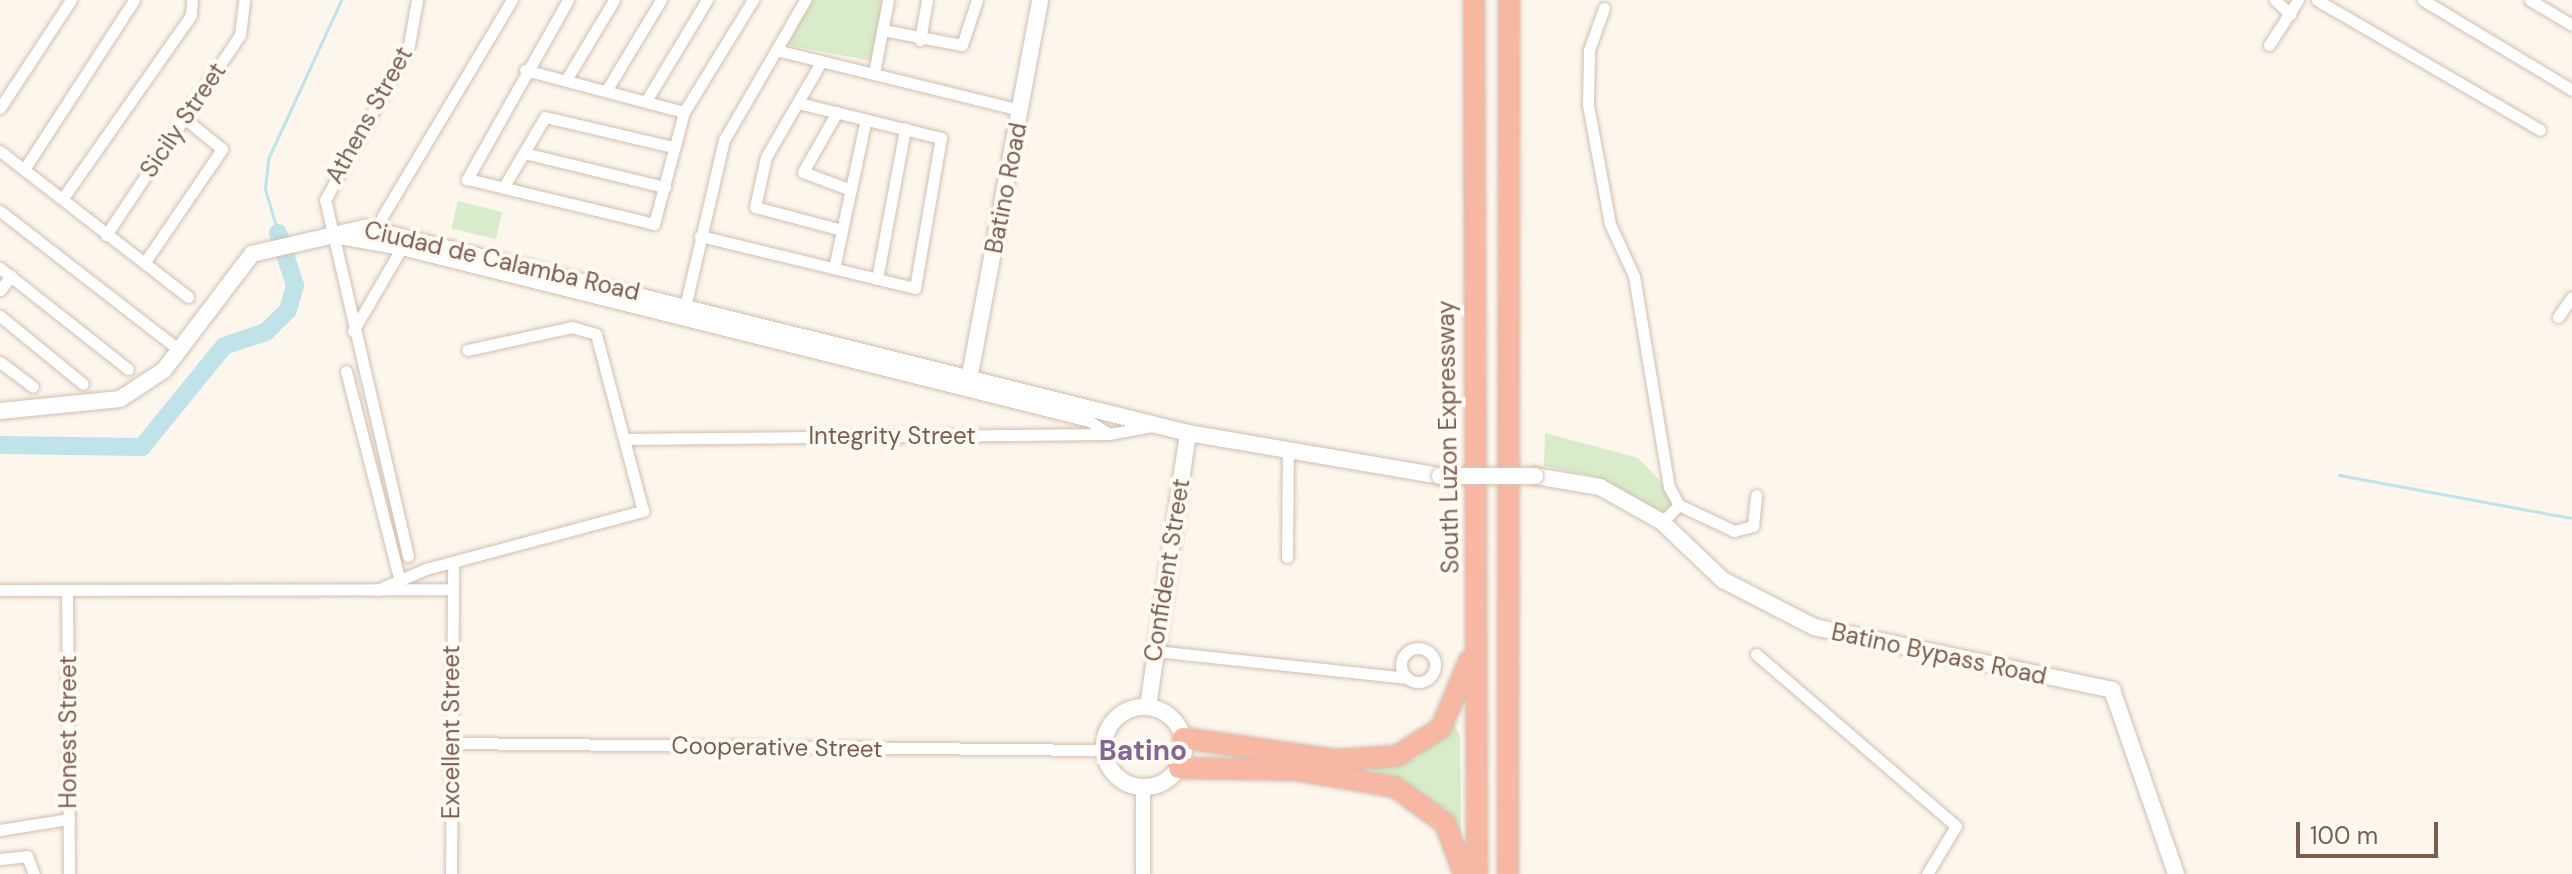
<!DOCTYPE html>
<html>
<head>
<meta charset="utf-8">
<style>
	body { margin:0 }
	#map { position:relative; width:2572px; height:874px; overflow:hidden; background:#fdf6ec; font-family:"DM Sans",sans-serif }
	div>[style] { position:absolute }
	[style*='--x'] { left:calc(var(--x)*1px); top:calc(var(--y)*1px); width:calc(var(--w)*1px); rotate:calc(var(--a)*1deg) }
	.green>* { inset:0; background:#d8ecc9; transform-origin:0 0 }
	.stream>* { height:3px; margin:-1.5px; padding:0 1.5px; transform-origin:1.5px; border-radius:1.5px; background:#bfe3e8 }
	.river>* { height:18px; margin:-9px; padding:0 9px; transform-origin:9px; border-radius:9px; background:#bfe3e8 }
	.roads { filter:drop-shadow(0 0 2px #d1beb0) drop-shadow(0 0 2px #d1beb0) }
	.minor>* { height:11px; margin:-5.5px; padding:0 5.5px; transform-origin:5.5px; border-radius:5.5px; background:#fff }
	.minor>.ring { margin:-5.5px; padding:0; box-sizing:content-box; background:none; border:11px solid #fff; border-radius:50% }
	.tertiary>* { height:14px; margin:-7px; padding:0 7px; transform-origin:7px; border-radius:7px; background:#fff }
	.secondary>* { height:16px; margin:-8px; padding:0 8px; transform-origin:8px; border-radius:8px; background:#fff }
	.secondary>.ring { margin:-8px; padding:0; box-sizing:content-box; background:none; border:16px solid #fff; border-radius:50% }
	.motorway>* { height:20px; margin:-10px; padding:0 10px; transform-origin:10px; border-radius:10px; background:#f7b7a3 }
	.bridges { filter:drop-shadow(0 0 2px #d6c0b0) drop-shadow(0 0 2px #d6c0b0) }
	.secondary-bridge>* { height:16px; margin:-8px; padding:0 8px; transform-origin:8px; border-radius:8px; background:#fff }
	span { translate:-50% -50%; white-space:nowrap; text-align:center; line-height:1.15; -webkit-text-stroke:8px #fffaf3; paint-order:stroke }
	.street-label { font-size:24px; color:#7a5c4d }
	.quarter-label { font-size:28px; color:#846695; font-weight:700 }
	.scale { position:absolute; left:2296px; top:822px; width:142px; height:36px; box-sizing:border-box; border:4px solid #7a5c4d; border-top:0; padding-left:10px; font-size:24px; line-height:28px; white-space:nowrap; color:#7a5c4d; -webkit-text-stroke:6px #fffaf3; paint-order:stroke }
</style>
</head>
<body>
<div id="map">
	<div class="green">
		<i style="clip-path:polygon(812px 0,883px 0,872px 61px,787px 45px)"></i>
		<i style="left:458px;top:201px;width:46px;height:28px;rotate:14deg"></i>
		<i style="clip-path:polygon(1545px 433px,1638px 458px,1688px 510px,1665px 526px,1595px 476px,1544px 466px)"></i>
		<i style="clip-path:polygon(1454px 723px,1460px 736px,1461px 835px,1445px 809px,1370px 769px,1416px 759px)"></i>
	</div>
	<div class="stream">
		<i style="--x:278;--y:233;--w:46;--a:-106.5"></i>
		<i style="--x:265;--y:189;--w:30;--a:-84"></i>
		<i style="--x:268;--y:159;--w:175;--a:-65.3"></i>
		<i style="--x:2339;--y:475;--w:237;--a:10.5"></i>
	</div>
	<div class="river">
		<i style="--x:0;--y:445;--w:142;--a:0.8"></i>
		<i style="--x:142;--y:447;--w:130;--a:-50.9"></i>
		<i style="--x:224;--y:346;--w:44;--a:-18.4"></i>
		<i style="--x:266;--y:332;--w:31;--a:-45"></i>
		<i style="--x:288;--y:310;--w:26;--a:-74"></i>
		<i style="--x:295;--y:285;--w:55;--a:-108.1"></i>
	</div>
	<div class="roads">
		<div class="minor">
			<i style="--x:568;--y:0;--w:206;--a:119.4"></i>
			<i style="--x:467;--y:179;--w:192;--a:13.5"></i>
			<i style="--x:654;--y:224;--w:116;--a:-75"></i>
			<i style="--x:684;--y:112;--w:132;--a:-58.4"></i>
			<i style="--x:2275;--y:0;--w:21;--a:43"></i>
			<i style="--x:2317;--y:0;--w:258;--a:30.2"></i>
			<i style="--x:2423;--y:0;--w:174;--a:31.1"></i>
			<i style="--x:2530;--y:0;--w:49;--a:30.8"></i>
			<i style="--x:1604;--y:8;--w:45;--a:109.7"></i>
			<i style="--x:1589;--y:50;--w:55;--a:91"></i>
			<i style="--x:1588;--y:105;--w:121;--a:79.5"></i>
			<i style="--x:1610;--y:224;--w:57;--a:65.2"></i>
			<i style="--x:1634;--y:276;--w:214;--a:80.6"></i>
			<i style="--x:1669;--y:487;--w:21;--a:61"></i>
			<i style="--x:1679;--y:505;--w:24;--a:135"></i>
			<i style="--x:883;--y:30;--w:80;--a:10.8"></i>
			<i style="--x:962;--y:45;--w:47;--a:-71.6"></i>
			<i style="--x:920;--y:40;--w:41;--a:-80.1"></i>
			<i style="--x:2269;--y:45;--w:54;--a:-57.2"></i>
			<i style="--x:776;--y:50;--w:251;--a:13.8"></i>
			<i style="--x:821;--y:62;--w:110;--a:120.1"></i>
			<i style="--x:766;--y:157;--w:51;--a:102.4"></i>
			<i style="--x:755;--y:207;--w:90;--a:14.8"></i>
			<i style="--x:525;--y:70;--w:164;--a:14.8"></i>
			<i style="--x:874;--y:73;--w:74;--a:-79.1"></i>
			<i style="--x:566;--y:80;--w:93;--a:-59"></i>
			<i style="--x:606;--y:91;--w:106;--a:-58.9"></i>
			<i style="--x:646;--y:101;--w:118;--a:-58.9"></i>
			<i style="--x:0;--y:108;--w:129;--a:-56.7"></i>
			<i style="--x:837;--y:112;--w:69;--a:119.5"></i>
			<i style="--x:803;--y:172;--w:51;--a:20.6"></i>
			<i style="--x:0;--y:151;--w:238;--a:37.8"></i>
			<i style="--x:524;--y:153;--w:145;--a:13.6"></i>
			<i style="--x:25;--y:168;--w:200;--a:-57"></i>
			<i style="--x:503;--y:188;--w:82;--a:-59.4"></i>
			<i style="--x:545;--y:117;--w:131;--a:13.2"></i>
			<i style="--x:63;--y:198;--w:223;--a:-55"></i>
			<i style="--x:191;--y:15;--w:15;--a:-86"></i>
			<i style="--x:0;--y:211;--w:225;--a:37.8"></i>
			<i style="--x:382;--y:217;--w:253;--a:-59.1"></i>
			<i style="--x:106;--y:235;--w:241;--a:-56.2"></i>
			<i style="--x:240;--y:35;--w:35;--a:-83"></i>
			<i style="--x:700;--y:236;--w:221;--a:13.6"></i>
			<i style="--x:915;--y:288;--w:152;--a:-80.2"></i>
			<i style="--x:941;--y:138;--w:147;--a:-166.2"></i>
			<i style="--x:339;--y:238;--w:63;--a:10.1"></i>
			<i style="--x:145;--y:262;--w:137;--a:-55.7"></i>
			<i style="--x:222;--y:149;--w:49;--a:-140.8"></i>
			<i style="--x:0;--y:268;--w:163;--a:38.3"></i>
			<i style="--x:834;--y:268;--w:152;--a:-77.9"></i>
			<i style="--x:877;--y:279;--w:153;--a:-79.4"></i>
			<i style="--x:0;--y:290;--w:18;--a:-52"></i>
			<i style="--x:686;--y:303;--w:167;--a:-76.9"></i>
			<i style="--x:724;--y:140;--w:162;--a:-59.9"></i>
			<i style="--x:0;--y:316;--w:107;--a:39.3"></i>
			<i style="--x:2558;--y:317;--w:24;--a:-55"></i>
			<i style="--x:353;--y:331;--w:95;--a:-59.7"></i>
			<i style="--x:401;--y:249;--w:709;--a:14.04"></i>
			<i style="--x:1089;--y:421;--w:24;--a:33"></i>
			<i style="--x:0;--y:362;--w:41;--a:37.1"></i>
			<i style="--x:346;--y:371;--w:213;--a:75.6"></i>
			<i style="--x:624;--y:439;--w:485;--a:-0.6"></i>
			<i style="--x:1109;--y:434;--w:50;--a:-10.4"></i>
			<i style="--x:1679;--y:505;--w:61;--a:25.3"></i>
			<i style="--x:1734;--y:531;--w:20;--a:-15"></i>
			<i style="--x:1753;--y:526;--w:31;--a:-84"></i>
			<i style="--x:408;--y:556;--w:366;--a:-103.1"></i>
			<i style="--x:325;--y:200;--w:176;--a:-61.5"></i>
			<i style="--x:409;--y:45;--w:46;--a:-79.9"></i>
			<i style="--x:1287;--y:557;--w:107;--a:-89.5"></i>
			<i style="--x:0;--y:590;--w:453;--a:-0.1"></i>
			<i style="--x:67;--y:590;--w:284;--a:89.6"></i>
			<i style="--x:377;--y:590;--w:53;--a:-23.2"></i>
			<i style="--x:426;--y:569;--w:225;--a:-15"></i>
			<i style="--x:643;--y:511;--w:183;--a:-104.9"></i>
			<i style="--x:596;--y:334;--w:25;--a:-164"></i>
			<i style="--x:572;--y:327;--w:107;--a:167.6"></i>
			<i class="ring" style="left:1401px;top:648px;width:23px;height:23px"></i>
			<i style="--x:1155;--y:651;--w:254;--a:6.1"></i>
			<i style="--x:1756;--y:654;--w:264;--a:40.7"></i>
			<i style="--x:1956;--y:826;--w:56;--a:121.1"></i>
			<i style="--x:451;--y:743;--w:652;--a:0.62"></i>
			<i style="--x:0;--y:830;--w:70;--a:-9.1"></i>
			<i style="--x:0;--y:859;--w:27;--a:-6"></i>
			<i style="--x:27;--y:856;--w:19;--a:69"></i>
			<i style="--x:451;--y:874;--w:311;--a:-89.6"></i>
		</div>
		<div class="tertiary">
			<i style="--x:1143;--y:874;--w:86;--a:-90"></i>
		</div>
		<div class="secondary">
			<i style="--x:970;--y:375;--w:381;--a:-79.4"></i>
			<i style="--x:0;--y:411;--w:121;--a:-5.7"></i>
			<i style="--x:120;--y:399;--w:53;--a:-33.4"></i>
			<i style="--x:164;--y:370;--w:146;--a:-52.8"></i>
			<i style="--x:252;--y:254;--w:116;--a:-13"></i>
			<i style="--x:365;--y:228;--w:848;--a:13.99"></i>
			<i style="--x:1188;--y:433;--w:256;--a:9.7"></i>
			<i style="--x:1535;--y:476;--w:66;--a:9.6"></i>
			<i style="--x:1600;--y:487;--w:71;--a:29.4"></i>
			<i style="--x:1662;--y:522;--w:84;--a:43.6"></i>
			<i style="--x:1723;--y:580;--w:102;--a:27.3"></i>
			<i style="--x:1814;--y:627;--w:305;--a:11.9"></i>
			<i style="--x:2112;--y:690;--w:195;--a:70.8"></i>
			<i class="ring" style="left:1104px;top:707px;width:64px;height:64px"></i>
			<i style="--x:1148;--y:707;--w:277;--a:-81.7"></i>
		</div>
		<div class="motorway">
			<i style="--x:1474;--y:0;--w:874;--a:89.8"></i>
			<i style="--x:1183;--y:738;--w:154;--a:8.2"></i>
			<i style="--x:1335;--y:760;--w:62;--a:-3.7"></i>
			<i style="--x:1397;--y:756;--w:52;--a:-32.5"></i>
			<i style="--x:1441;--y:728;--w:73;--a:-67.3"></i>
			<i style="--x:1179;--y:768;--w:116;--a:1"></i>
			<i style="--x:1295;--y:770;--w:101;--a:9.6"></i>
			<i style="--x:1395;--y:787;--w:62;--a:35.8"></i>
			<i style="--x:1445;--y:823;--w:54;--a:69.6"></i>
			<i style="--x:1508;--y:874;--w:874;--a:-89.93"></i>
		</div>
	</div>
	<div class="bridges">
		<div class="secondary-bridge">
			<i style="--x:1440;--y:476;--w:95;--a:0"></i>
		</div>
	</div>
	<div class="street-label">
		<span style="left:369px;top:115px;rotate:-61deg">Athens Street</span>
		<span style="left:183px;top:120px;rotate:-56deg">Sicily Street</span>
		<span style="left:1006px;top:188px;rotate:-79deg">Batino Road</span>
		<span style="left:502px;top:261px;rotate:13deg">Ciudad de Calamba Road</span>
		<span style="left:892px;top:436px">Integrity Street</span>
		<span style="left:1448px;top:437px;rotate:-91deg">South Luzon Expressway</span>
		<span style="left:1167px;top:570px;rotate:-81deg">Confident Street</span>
		<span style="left:1939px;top:654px;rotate:12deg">Batino Bypass Road</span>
		<span style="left:68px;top:732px;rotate:-90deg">Honest Street</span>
		<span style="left:451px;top:732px;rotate:-90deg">Excellent Street</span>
		<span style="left:777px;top:747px;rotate:1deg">Cooperative Street</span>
	</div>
	<div class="quarter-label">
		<span style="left:1143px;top:751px">Batino</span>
	</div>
	<div class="scale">100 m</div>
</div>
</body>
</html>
